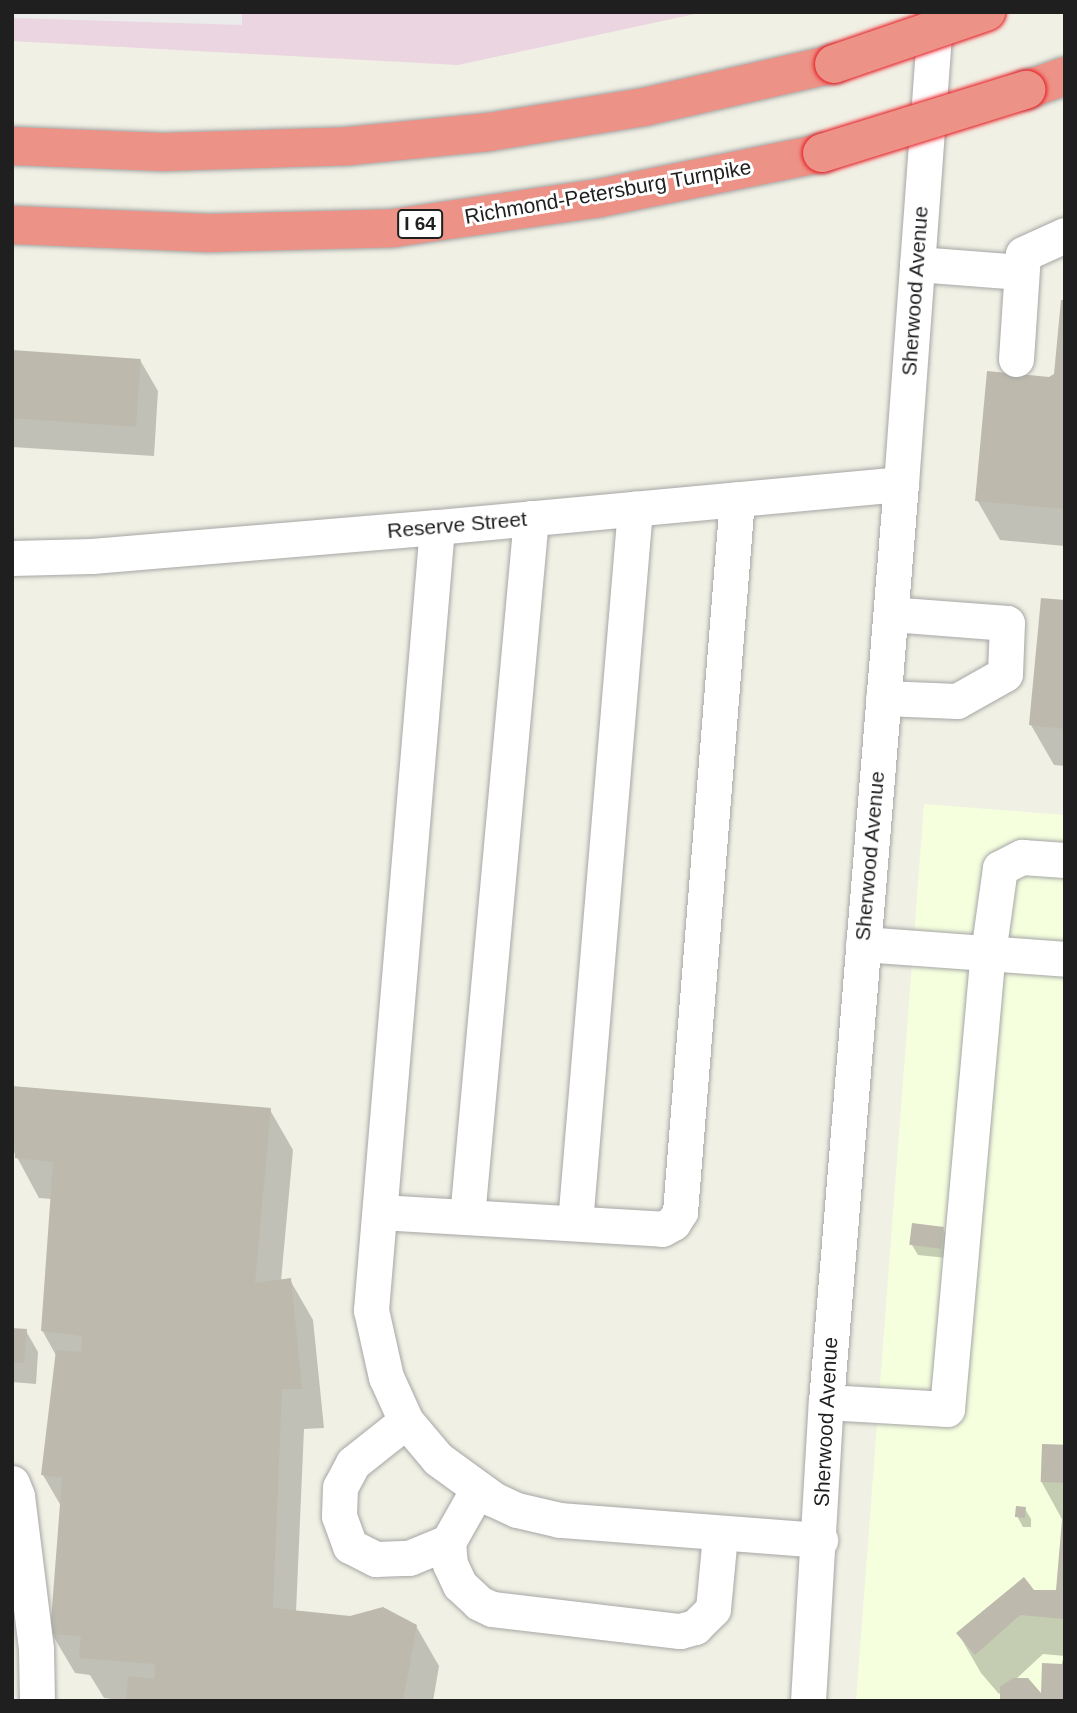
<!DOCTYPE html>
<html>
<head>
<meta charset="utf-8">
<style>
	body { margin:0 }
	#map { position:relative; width:1077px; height:1713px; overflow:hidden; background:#f0f0e4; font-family:Arial,sans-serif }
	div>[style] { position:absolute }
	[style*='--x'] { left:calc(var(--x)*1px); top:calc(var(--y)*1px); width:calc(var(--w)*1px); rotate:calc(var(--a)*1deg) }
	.industrial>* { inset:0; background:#ead5e0 }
	.education>* { inset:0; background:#f5ffde }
	.parking>* { inset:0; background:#ebebeb }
	.shadow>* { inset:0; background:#0003 }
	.building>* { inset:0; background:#bdb9ad; transform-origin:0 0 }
	.roads { filter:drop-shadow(0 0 2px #a6a6a6) drop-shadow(0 0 2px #a6a6a6) }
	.minor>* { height:35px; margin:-17.5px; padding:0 17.5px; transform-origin:17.5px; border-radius:17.5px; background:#fff }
	.highway>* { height:38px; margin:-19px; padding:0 19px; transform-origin:19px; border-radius:19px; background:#ed9286 }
	.bridges { filter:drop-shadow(0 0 2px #e71820) drop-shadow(0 0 2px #e71820) }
	.highway-bridge>* { height:38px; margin:-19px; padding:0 19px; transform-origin:19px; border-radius:19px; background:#ed9286 }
	span { translate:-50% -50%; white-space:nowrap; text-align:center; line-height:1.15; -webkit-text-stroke:6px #fff; paint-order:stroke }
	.shield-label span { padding:2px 5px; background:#fff; border:2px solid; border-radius:5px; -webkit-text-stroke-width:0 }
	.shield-label { font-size:19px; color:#1f1f1f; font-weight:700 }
	.street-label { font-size:21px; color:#1f1f1f }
	.frame { position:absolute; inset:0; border:14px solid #1f1f1f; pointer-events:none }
</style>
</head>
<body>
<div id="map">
	<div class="industrial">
		<i style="clip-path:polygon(12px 12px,704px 12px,458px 65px,12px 41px)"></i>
	</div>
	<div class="education">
		<i style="clip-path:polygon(924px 804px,1065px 815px,1065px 1701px,856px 1701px)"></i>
	</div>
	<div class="parking">
		<i style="clip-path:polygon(12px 12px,242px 12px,242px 25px,12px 18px)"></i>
	</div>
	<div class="shadow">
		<i style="clip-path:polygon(1065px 302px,1065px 546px,1000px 540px,977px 500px,1049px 378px,1056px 375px)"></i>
		<i style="clip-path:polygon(12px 352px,140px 360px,158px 391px,154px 456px,12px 447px)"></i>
		<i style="clip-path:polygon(1065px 602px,1065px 766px,1054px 765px,1031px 725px)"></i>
		<i style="clip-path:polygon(12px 1088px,270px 1110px,293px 1150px,281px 1281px,290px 1280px,313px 1320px,324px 1428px,304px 1429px,296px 1612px,416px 1626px,439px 1666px,433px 1701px,128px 1701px,104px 1698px,90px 1675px,75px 1673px,52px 1634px,61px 1506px,43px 1475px,57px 1357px,42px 1330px,52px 1199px,39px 1198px,12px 1148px)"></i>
		<i style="clip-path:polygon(943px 1229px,949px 1239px,947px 1258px,918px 1255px,912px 1245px)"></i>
		<i style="clip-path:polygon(12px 1330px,26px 1331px,38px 1352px,36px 1384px,12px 1382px)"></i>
		<i style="clip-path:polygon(evenodd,1065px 1447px,1065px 1701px,1002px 1691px,999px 1694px,981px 1673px,958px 1633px,1034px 1592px,1058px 1592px,1063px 1521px,1041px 1481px,1065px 1447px,1043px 1654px,1065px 1656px,1064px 1666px,1044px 1665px,1043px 1697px,1015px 1680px,1043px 1654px)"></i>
		<i style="clip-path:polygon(1025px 1509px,1031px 1519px,1031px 1527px,1023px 1527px,1017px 1516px)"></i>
	</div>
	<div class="building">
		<i style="clip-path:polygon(1061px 300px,1065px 300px,1065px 509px,975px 501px,987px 371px,1049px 377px,1054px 374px)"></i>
		<i style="left:12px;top:350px;width:129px;height:68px;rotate:4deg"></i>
		<i style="clip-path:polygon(1041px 598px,1065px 600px,1065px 729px,1029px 725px)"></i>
		<i style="clip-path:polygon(12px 1086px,271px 1108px,255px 1283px,291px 1278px,302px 1389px,282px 1389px,273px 1608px,350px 1616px,383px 1607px,417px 1625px,403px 1701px,126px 1701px,128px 1676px,154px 1679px,155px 1664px,79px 1658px,81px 1636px,50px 1634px,62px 1478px,41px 1475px,56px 1350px,81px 1352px,82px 1336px,41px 1331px,53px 1162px,15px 1158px)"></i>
		<i style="left:912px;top:1223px;width:32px;height:22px;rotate:7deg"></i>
		<i style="clip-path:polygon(12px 1328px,27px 1329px,24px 1363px,12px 1362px)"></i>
		<i style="left:1042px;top:1444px;width:23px;height:38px;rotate:2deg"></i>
		<i style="left:1016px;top:1506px;width:10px;height:11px;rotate:6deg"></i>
		<i style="clip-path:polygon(1063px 1508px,1065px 1619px,1020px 1615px,975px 1655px,956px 1633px,1024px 1577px,1034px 1590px,1056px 1590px)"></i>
		<i style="clip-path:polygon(1063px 1659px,1065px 1701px,1000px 1701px,1000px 1687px,1013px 1678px,1028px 1678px,1041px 1693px,1042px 1663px,1062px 1664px)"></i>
	</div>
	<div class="roads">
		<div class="minor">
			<i style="--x:917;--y:264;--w:104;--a:4.4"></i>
			<i style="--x:1016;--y:359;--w:105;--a:-86.2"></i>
			<i style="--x:1023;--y:254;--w:46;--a:-24.3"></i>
			<i style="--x:437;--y:527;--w:786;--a:94.82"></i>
			<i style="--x:371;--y:1310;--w:69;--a:77.4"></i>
			<i style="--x:386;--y:1377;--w:48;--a:65.6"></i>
			<i style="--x:406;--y:1421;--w:50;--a:49.9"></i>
			<i style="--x:438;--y:1459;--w:68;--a:36"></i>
			<i style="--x:493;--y:1499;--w:26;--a:25"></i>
			<i style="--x:517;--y:1510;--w:44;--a:13.1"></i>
			<i style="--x:560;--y:1520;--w:261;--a:4.4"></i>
			<i style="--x:12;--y:558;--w:80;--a:-1.4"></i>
			<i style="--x:92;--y:556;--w:346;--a:-4.8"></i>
			<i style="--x:437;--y:527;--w:466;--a:-5.3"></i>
			<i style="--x:883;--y:698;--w:74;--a:2.3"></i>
			<i style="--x:957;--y:701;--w:55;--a:-29.4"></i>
			<i style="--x:1005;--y:674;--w:51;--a:-87.8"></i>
			<i style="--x:1007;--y:623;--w:116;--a:-175.6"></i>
			<i style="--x:863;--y:944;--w:203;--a:4.2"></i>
			<i style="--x:380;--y:1212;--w:283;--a:3.4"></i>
			<i style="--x:662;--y:1229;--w:13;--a:-29"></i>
			<i style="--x:673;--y:1223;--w:13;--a:-58"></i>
			<i style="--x:680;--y:1212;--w:715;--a:-85.43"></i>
			<i style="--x:467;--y:1217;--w:702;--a:-84.77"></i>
			<i style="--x:575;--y:1223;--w:717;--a:-85.2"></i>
			<i style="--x:826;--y:1402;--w:121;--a:3.3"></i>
			<i style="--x:947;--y:1409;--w:458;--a:-84.9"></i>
			<i style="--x:988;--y:953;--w:86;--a:-82"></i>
			<i style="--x:1000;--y:868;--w:25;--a:-27"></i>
			<i style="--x:1022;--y:857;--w:43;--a:4"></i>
			<i style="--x:406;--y:1421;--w:68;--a:141.6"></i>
			<i style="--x:353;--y:1463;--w:27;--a:118"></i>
			<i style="--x:340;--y:1487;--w:29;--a:92"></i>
			<i style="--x:339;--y:1516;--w:32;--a:70"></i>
			<i style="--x:350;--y:1546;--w:29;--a:27"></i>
			<i style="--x:376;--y:1559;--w:33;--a:-2"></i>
			<i style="--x:409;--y:1558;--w:42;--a:-22.3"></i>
			<i style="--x:12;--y:1483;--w:14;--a:69"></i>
			<i style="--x:17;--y:1496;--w:154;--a:82.9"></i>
			<i style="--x:36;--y:1649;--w:52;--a:88.9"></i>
			<i style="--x:478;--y:1489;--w:61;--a:119.5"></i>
			<i style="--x:448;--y:1542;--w:22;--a:85"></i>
			<i style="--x:450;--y:1564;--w:23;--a:65"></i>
			<i style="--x:460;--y:1585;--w:26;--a:43"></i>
			<i style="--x:479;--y:1603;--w:14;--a:25"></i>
			<i style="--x:492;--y:1609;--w:189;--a:6.7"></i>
			<i style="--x:680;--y:1631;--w:16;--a:-15"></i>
			<i style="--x:695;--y:1627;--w:25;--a:-45"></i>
			<i style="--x:713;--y:1609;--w:74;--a:-84.6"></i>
			<i style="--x:808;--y:1701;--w:300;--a:-86.6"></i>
			<i style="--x:826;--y:1402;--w:921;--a:-85.33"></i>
			<i style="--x:901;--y:484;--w:473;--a:-85.8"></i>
		</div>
		<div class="highway">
			<i style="--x:1026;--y:90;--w:41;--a:-19.7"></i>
			<i style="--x:12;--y:146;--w:151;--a:2.3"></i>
			<i style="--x:163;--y:152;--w:186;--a:-1.8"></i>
			<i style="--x:349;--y:146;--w:141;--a:-5.7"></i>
			<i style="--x:489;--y:132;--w:157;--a:-9.2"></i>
			<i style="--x:644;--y:107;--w:195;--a:-12.8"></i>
			<i style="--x:12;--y:225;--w:197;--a:2.3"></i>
			<i style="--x:209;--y:233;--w:185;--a:-1.5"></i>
			<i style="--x:394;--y:228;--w:207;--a:-8.3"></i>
			<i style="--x:599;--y:198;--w:227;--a:-11.4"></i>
		</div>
	</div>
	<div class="bridges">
		<div class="highway-bridge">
			<i style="--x:834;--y:64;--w:161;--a:-18.9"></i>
			<i style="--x:822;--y:153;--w:214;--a:-17.2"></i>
		</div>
	</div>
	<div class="shield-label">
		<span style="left:420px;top:224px">I 64</span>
	</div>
	<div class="street-label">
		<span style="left:608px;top:192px;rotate:-10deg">Richmond-Petersburg Turnpike</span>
		<span style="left:915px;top:291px;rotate:-86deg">Sherwood Avenue</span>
		<span style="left:457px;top:525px;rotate:-5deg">Reserve Street</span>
		<span style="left:870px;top:856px;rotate:-85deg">Sherwood Avenue</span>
		<span style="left:826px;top:1422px;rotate:-87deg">Sherwood Avenue</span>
	</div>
	<div class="frame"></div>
</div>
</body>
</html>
